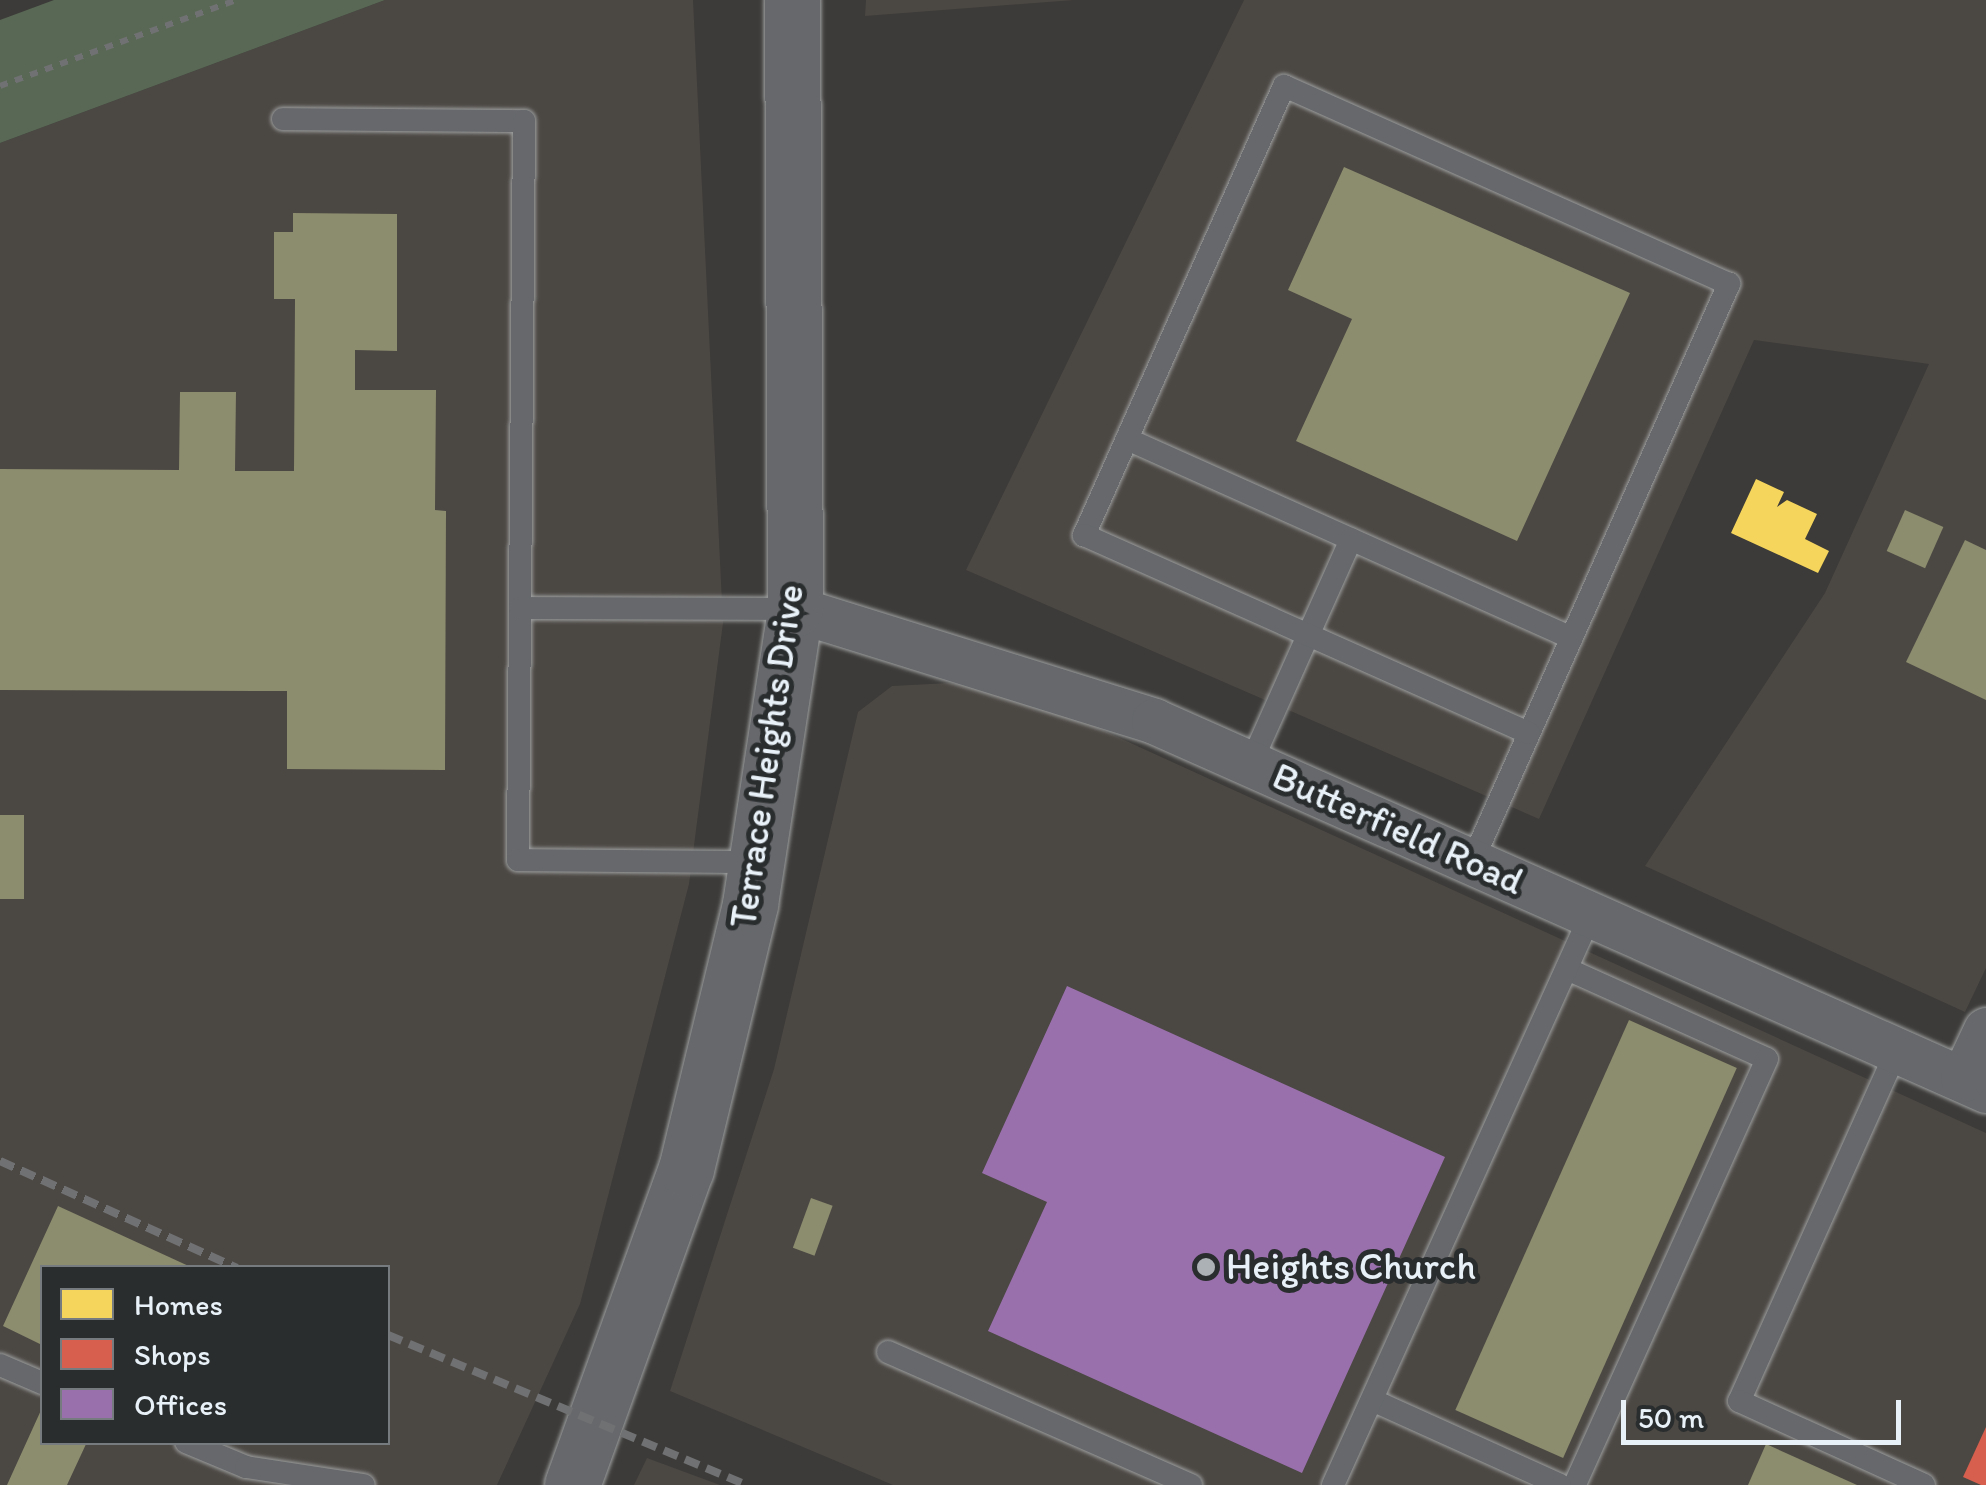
<!DOCTYPE html>
<html>
<head>
<meta charset="utf-8">
<style>
	body { margin:0 }
	#map { position:relative; width:1986px; height:1485px; overflow:hidden; background:#3c3b39; font-family:Itim,sans-serif }
	div>[style] { position:absolute }
	[style*='--x'] { left:calc(var(--x)*1px); top:calc(var(--y)*1px); width:calc(var(--w)*1px); rotate:calc(var(--a)*1deg) }
	.built>* { inset:0; background:#4b4743 }
	.green>* { inset:0; background:#596855 }
	.homes>* { inset:0; background:#f6d55c }
	.shops>* { inset:0; background:#d6604d }
	.offices>* { inset:0; background:#9970ab }
	.industry>* { inset:0; background:#8c8c6e; transform-origin:0 0 }
	.path>* { height:6px; margin-top:-3px; transform-origin:0; background:repeating-linear-gradient(90deg,#707172 0 8px,transparent 0 16px) }
	.roads { filter:drop-shadow(0 0 2px #9d9f9f) drop-shadow(0 0 2px #9d9f9f) }
	.service>* { height:22px; margin:-11px; padding:0 11px; transform-origin:11px; border-radius:11px; background:#66686b }
	.minor>* { height:45px; margin:-22.5px; padding:0 22.5px; transform-origin:22.5px; border-radius:22.5px; background:#66686b }
	.secondary>* { height:55px; margin:-27.5px; padding:0 27.5px; transform-origin:27.5px; border-radius:27.5px; background:#66686b }
	.rail>* { height:8px; margin-top:-4px; transform-origin:0; background:repeating-linear-gradient(90deg,#707172 0 15px,transparent 0 23px) }
	.dots>* { width:28px; height:28px; translate:-50% -50%; box-sizing:border-box; border:5px solid #2a2d2e; border-radius:50% }
	span { translate:-50% -50%; white-space:nowrap; text-align:center; line-height:1.15; -webkit-text-stroke:10px #2a2d2e; paint-order:stroke }
	.street-label { font-size:38px; color:#e8f1f8 }
	.poi-label { font-size:38px; color:#e8f1f8 }
	.left { translate:0 -50%; text-align:left }
	.legend { position:absolute; left:40px; top:1265px; width:350px; height:180px; box-sizing:border-box; background:#2a2d2e; border:2px solid #767b7f; margin:0; padding:12px 18px; list-style:none; font-size:30px; color:#e8f1f8 }
	.legend li { display:flex; align-items:center; gap:20px; height:50px }
	.legend b { width:50px; border:2px solid #767b7f }
	.scale { position:absolute; left:1621px; top:1400px; width:280px; height:45px; box-sizing:border-box; border:5px solid #e8f1f8; border-top:0; padding-left:12px; font-size:30px; line-height:35px; white-space:nowrap; color:#e8f1f8; -webkit-text-stroke:8px #2a2d2e; paint-order:stroke }
</style>
</head>
<body>
<div id="map">
	<div class="built">
		<i style="clip-path:polygon(evenodd,385px 0,693px 0,723px 623px,689px 884px,580px 1304px,497px 1485px,0 1485px,0 143px,385px 0,42px 1268px,388px 1268px,388px 1442px,42px 1442px,42px 1268px)"></i>
		<i style="clip-path:polygon(866px 0,1074px 0,865px 16px)"></i>
		<i style="clip-path:polygon(1244px 0,1986px 0,1986px 968px,1965px 1012px,1645px 866px,1825px 593px,1929px 364px,1754px 340px,1539px 819px,966px 570px)"></i>
		<i style="clip-path:polygon(949px 683px,1021px 693px,1986px 1133px,1986px 1485px,893px 1485px,670px 1391px,774px 1069px,858px 712px,892px 686px)"></i>
		<i style="clip-path:polygon(647px 1458px,720px 1485px,634px 1485px)"></i>
	</div>
	<div class="green">
		<i style="clip-path:polygon(54px 0,385px 0,0 143px,0 20px)"></i>
	</div>
	<div class="homes">
		<i style="clip-path:polygon(1756px 479px,1784px 492px,1777px 507px,1787px 500px,1817px 514px,1805px 539px,1829px 551px,1818px 573px,1731px 533px)"></i>
	</div>
	<div class="shops">
		<i style="clip-path:polygon(1986px 1427px,1986px 1485px,1981px 1485px,1963px 1477px)"></i>
	</div>
	<div class="offices">
		<i style="clip-path:polygon(1067px 986px,1445px 1157px,1302px 1473px,988px 1331px,1047px 1202px,982px 1173px)"></i>
	</div>
	<div class="industry">
		<i style="clip-path:polygon(1344px 167px,1630px 293px,1517px 541px,1296px 441px,1352px 319px,1288px 290px)"></i>
		<i style="clip-path:polygon(293px 213px,397px 214px,397px 351px,355px 350px,355px 390px,436px 390px,435px 510px,446px 511px,445px 770px,287px 769px,287px 691px,0 690px,0 469px,179px 470px,180px 392px,236px 392px,235px 471px,294px 471px,295px 299px,274px 299px,274px 232px,293px 232px)"></i>
		<i style="left:1905px;top:510px;width:42px;height:45px;rotate:24deg"></i>
		<i style="clip-path:polygon(1965px 540px,1986px 550px,1986px 700px,1906px 662px)"></i>
		<i style="left:0;top:815px;width:24px;height:84px"></i>
		<i style="left:1629px;top:1020px;width:118px;height:427px;rotate:24deg"></i>
		<i style="left:811px;top:1198px;width:23px;height:53px;rotate:20deg"></i>
		<i style="clip-path:polygon(58px 1206px,193px 1268px,42px 1268px,42px 1345px,3px 1326px)"></i>
		<i style="clip-path:polygon(42px 1408px,42px 1442px,87px 1442px,67px 1485px,7px 1485px)"></i>
		<i style="clip-path:polygon(1766px 1444px,1857px 1485px,1748px 1485px)"></i>
	</div>
	<div class="path">
		<i style="--x:0;--y:86;--w:251;--a:-20"></i>
	</div>
	<div class="roads">
		<div class="service">
			<i style="--x:283;--y:119;--w:241;--a:0.5"></i>
			<i style="--x:524;--y:121;--w:739;--a:90.47"></i>
			<i style="--x:518;--y:860;--w:237;--a:0.5"></i>
			<i style="--x:1127;--y:439;--w:487;--a:24.1"></i>
			<i style="--x:520;--y:608;--w:275;--a:0.2"></i>
			<i style="--x:1251;--y:763;--w:245;--a:-65.9"></i>
			<i style="--x:1472;--y:862;--w:633;--a:-66.03"></i>
			<i style="--x:1729;--y:284;--w:487;--a:-156"></i>
			<i style="--x:1284;--y:86;--w:492;--a:114"></i>
			<i style="--x:1084;--y:535;--w:487;--a:24"></i>
			<i style="--x:1567;--y:969;--w:219;--a:24.2"></i>
			<i style="--x:1767;--y:1059;--w:467;--a:114.3"></i>
			<i style="--x:1897;--y:1050;--w:385;--a:114.2"></i>
			<i style="--x:1739;--y:1401;--w:203;--a:24.4"></i>
			<i style="--x:888;--y:1352;--w:331;--a:23.7"></i>
			<i style="--x:0;--y:1365;--w:46;--a:23.2"></i>
			<i style="--x:1372;--y:1400;--w:206;--a:24.3"></i>
			<i style="--x:186;--y:1442;--w:65;--a:22.6"></i>
			<i style="--x:246;--y:1467;--w:119;--a:8.7"></i>
			<i style="--x:1333;--y:1485;--w:627;--a:-65.68"></i>
		</div>
		<div class="minor">
			<i style="--x:795;--y:609;--w:376;--a:17.3"></i>
			<i style="--x:1154;--y:721;--w:910;--a:23.92"></i>
			<i style="--x:1963;--y:1079;--w:54;--a:-64.9"></i>
		</div>
		<div class="secondary">
			<i style="--x:572;--y:1485;--w:336;--a:-70.2"></i>
			<i style="--x:686;--y:1169;--w:273;--a:-76.4"></i>
			<i style="--x:750;--y:904;--w:298;--a:-81.3"></i>
			<i style="--x:795;--y:609;--w:609;--a:-90.28"></i>
		</div>
	</div>
	<div class="rail">
		<i style="--x:0;--y:1161;--w:260;--a:24.3"></i>
		<i style="--x:388;--y:1335;--w:388;--a:22.7"></i>
	</div>
	<div class="dots">
		<i style="left:1206px;top:1267px;background:#acb1b5"></i>
	</div>
	<div class="street-label">
		<span style="left:767px;top:756px;rotate:-82deg">Terrace Heights Drive</span>
		<span style="left:1398px;top:829px;rotate:24deg">Butterfield Road</span>
	</div>
	<div class="poi-label">
		<span class="left" style="left:1226px;top:1267px">Heights Church</span>
	</div>
	<ul class="legend">
	<li><b style="height:28px;background:#f6d55c"></b>Homes</li>
	<li><b style="height:28px;background:#d6604d"></b>Shops</li>
	<li><b style="height:28px;background:#9970ab"></b>Offices</li>
	</ul>
	<div class="scale">50 m</div>
</div>
</body>
</html>
